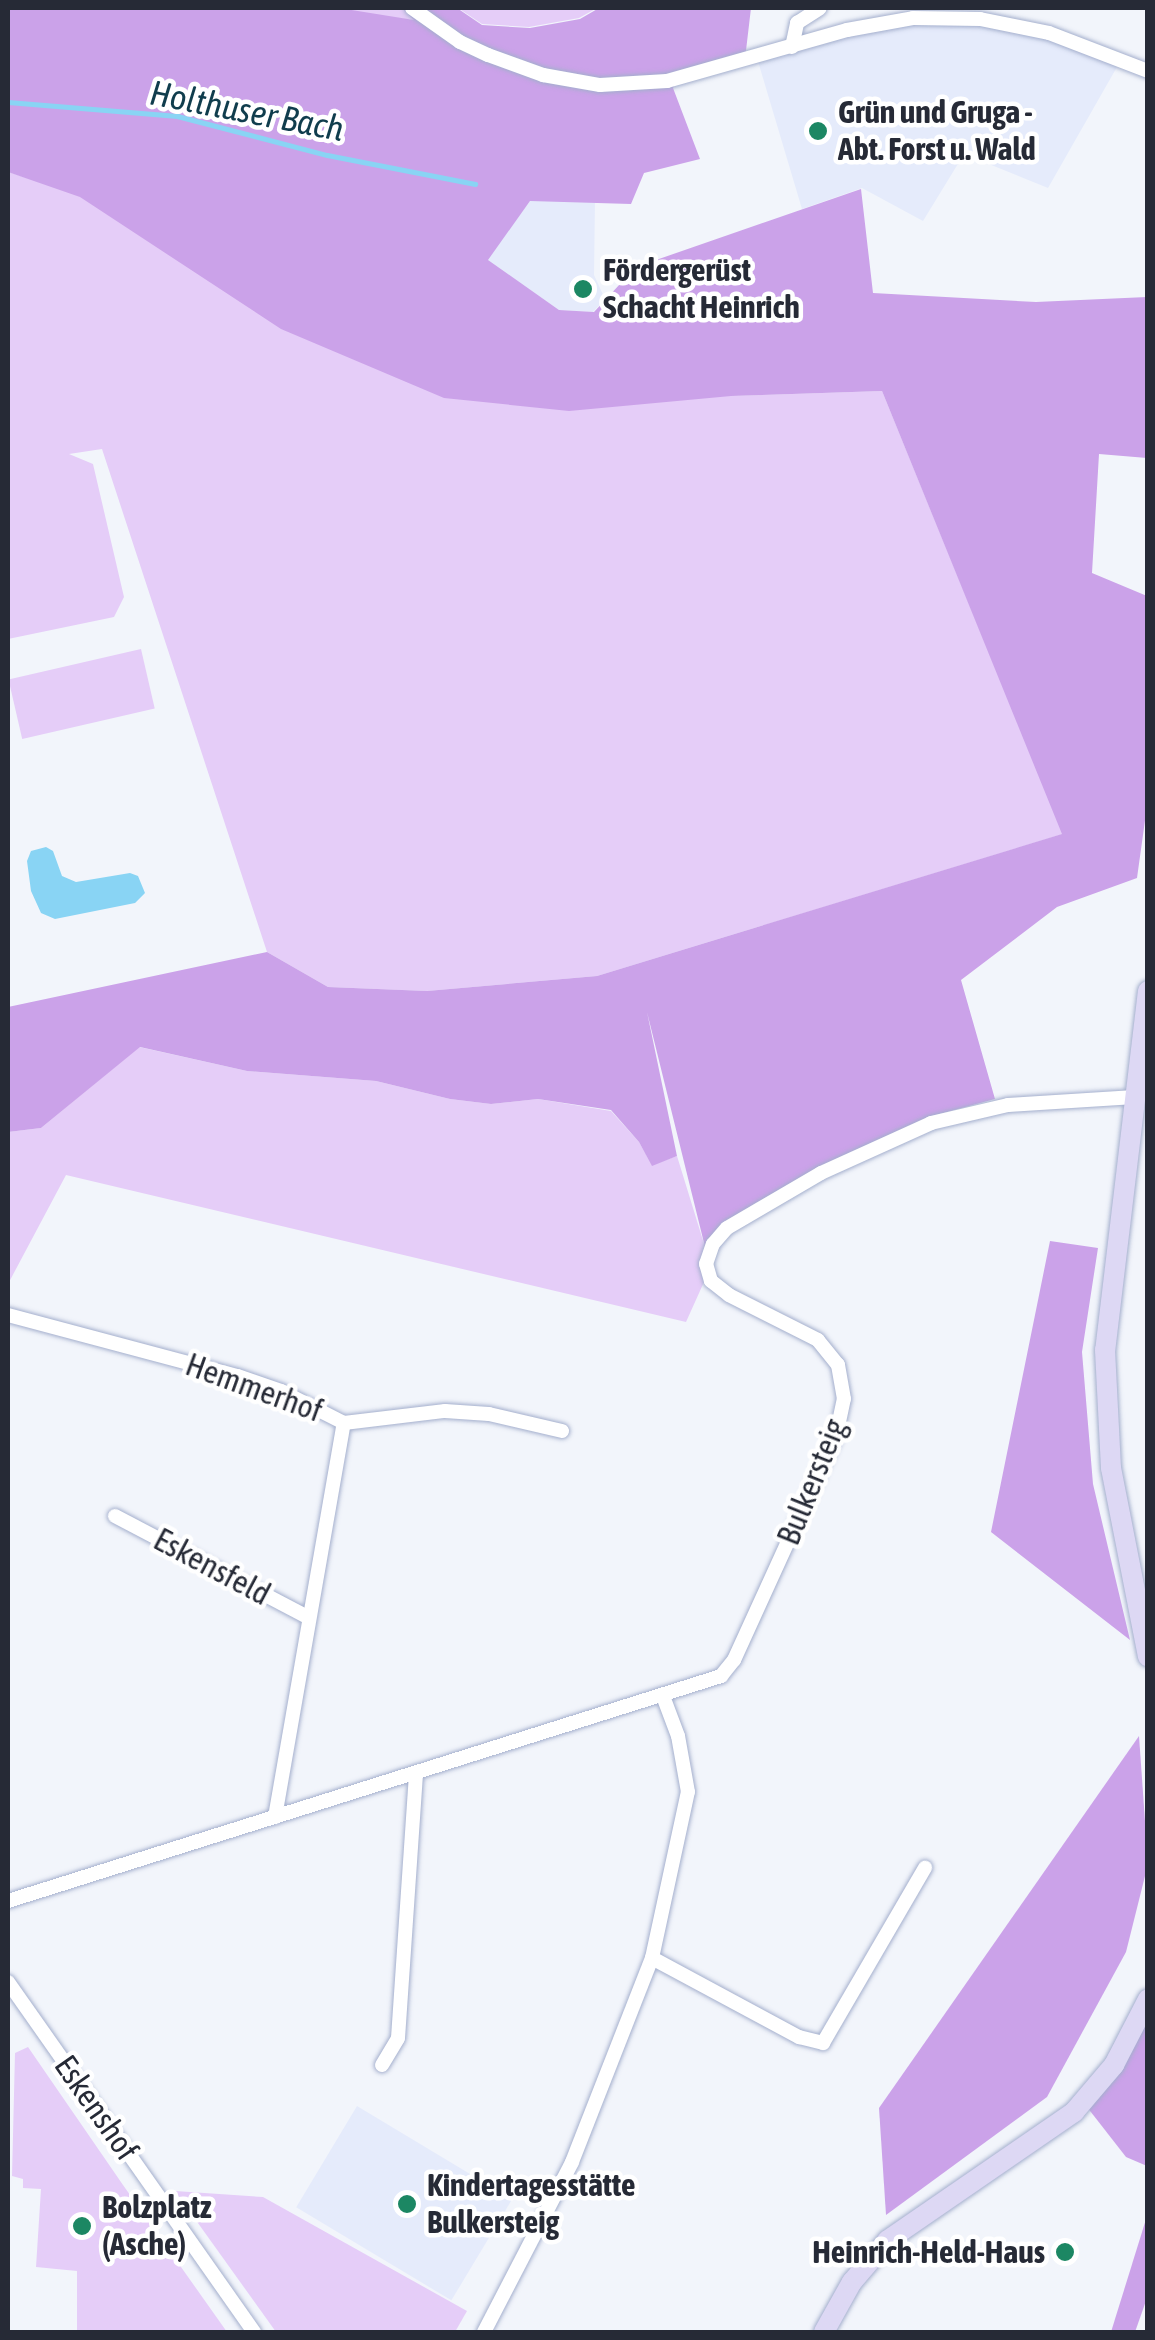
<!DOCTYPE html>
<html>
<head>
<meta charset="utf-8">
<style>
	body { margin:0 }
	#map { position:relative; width:1155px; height:2340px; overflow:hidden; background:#f2f5fb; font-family:"Asap Condensed",sans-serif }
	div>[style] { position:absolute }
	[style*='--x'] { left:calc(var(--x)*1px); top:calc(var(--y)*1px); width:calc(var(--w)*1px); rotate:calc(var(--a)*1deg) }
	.built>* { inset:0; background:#e5ebfb; transform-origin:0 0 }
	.green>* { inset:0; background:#e5cdf8; transform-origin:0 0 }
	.forest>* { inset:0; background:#cba2e9 }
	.water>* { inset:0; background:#89d4f4 }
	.stream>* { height:5px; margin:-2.5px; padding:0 2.5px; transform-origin:2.5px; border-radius:2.5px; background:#89d4f4 }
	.roads { filter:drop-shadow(0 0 2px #a4afcd) drop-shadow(0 0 2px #a4afcd) }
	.street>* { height:14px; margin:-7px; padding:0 7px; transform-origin:7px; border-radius:7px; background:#fff }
	.secondary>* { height:20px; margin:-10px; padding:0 10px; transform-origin:10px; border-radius:10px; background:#ddd8f4 }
	.dots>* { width:28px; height:28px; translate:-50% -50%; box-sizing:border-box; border:5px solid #fff; border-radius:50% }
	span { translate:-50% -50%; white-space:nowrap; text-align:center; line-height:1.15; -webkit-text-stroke:9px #fff; paint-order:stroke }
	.poi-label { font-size:32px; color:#262a36; font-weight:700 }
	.left { translate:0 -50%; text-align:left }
	.right { translate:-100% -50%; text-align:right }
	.street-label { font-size:32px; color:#262a36 }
	.water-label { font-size:35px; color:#103d4d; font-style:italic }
	.frame { position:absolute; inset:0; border:10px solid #262a36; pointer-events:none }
</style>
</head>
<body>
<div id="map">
	<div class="built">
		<i style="clip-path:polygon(912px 19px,1052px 31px,1117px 67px,1048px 188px,964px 154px,923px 221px,862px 188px,802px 209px,757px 58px)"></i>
		<i style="clip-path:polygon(595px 200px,594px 275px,605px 299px,593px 312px,559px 310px,487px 260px,530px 201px)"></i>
		<i style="left:357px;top:2106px;width:181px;height:118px;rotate:31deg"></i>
	</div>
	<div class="green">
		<i style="clip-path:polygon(339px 8px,402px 8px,419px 21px,354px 12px)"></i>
		<i style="clip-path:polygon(458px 8px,597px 8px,579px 18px,529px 27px,482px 24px)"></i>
		<i style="clip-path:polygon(8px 172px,731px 396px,882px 391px,1063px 834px,597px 976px,427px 991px,328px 987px,267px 952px,102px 449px,69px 454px,93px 464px,124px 597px,114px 617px,8px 639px)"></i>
		<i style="left:141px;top:649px;width:61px;height:136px;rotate:77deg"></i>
		<i style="clip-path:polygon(139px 1047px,247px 1071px,376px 1081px,450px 1099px,491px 1104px,538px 1099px,611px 1111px,639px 1142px,652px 1165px,677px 1156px,705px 1247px,704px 1282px,686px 1322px,66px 1175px,8px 1284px,8px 1132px,41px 1128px)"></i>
		<i style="clip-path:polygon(28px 2047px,123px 2185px,227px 2332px,77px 2332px,77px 2271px,36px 2267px,41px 2189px,23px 2188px,23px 2179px,12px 2176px,15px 2053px)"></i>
		<i style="clip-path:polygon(175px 2191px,263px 2197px,467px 2311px,455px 2332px,276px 2332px)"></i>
	</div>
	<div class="forest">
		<i style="clip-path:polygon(8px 8px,339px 8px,414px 20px,402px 8px,457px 8px,482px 25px,530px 28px,580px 19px,599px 8px,751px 8px,745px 59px,678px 79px,673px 88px,700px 159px,644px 173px,631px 204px,530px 201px,488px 260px,559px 310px,594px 312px,620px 284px,656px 260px,861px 189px,873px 293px,1036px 302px,1147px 297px,1147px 458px,1099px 454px,1092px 573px,1147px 596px,1148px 799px,1137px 878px,1057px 907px,961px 980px,995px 1099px,932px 1116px,814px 1171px,754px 1204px,722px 1227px,705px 1247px,647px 1012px,677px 1156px,652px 1166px,639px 1142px,611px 1110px,538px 1099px,491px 1104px,450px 1099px,376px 1081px,247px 1071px,140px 1047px,41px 1128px,8px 1132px,8px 1007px,267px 952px,328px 987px,427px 991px,597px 976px,1062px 834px,882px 391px,731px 396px,569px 411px,444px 398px,281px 329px,80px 197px,8px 172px)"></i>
		<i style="clip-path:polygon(1050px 1241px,1098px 1248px,1082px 1352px,1093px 1484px,1130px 1640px,991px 1532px)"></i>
		<i style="clip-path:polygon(1139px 1736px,1148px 1864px,1126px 1952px,1047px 2097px,886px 2215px,879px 2108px)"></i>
		<i style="clip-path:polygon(1148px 2020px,1147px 2166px,1126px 2157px,1087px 2107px)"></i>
		<i style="clip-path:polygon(1147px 2216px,1147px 2298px,1135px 2332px,1111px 2332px)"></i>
	</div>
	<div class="water">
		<i style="clip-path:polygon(46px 847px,53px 851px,62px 876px,76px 882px,130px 873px,138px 876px,145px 893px,135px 903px,55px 919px,41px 913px,31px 891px,27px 861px,31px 851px)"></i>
	</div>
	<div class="stream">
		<i style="--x:8;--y:102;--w:170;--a:4.7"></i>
		<i style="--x:177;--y:116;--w:155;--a:14.6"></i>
		<i style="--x:327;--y:155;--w:151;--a:11.1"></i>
	</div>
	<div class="roads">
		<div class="street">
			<i style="--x:412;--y:8;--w:59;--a:35.3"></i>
			<i style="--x:460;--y:42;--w:31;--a:25"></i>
			<i style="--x:488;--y:55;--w:59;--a:20"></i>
			<i style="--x:543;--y:75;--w:58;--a:10"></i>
			<i style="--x:600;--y:85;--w:67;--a:-3.4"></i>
			<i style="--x:667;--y:81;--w:187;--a:-15.8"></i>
			<i style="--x:847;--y:30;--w:67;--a:-10.3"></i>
			<i style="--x:913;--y:18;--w:67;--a:0.9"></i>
			<i style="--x:980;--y:19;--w:70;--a:11.5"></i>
			<i style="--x:1049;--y:33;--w:106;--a:21"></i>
			<i style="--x:792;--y:47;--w:25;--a:-78"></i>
			<i style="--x:797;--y:23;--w:27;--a:-33"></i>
			<i style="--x:8;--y:1315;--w:238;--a:14.9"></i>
			<i style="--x:238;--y:1376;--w:46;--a:19.2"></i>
			<i style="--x:281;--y:1391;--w:71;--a:26.9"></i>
			<i style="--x:344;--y:1423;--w:102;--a:-6.8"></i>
			<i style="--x:445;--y:1411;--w:44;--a:3.9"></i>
			<i style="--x:489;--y:1414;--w:75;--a:13.1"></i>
			<i style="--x:115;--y:1516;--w:219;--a:27.7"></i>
			<i style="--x:275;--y:1817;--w:400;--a:-80.1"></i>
			<i style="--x:8;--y:1901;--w:748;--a:-17.51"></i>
			<i style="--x:721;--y:1676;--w:21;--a:-51"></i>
			<i style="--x:734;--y:1660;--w:246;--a:-65.5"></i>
			<i style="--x:836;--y:1436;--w:38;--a:-78"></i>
			<i style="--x:844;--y:1399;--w:35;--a:-100"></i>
			<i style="--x:838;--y:1365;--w:32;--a:-129"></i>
			<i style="--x:818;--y:1340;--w:100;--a:-153.2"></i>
			<i style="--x:729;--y:1295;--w:23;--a:-142"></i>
			<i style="--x:711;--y:1281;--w:18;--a:-106"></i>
			<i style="--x:706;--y:1264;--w:21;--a:-71"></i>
			<i style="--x:713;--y:1244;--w:21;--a:-49"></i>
			<i style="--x:727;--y:1228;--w:109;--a:-30.3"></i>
			<i style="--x:821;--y:1173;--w:121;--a:-24.4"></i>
			<i style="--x:931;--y:1123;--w:79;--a:-13.2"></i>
			<i style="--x:1008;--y:1105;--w:127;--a:-3.6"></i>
			<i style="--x:652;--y:1958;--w:167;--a:28.3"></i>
			<i style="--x:799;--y:2037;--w:25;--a:14"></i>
			<i style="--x:823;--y:2043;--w:203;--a:-59.8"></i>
			<i style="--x:8;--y:1982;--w:428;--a:54.9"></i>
			<i style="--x:382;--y:2065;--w:31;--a:-59"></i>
			<i style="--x:398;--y:2038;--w:263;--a:-86.1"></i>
			<i style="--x:484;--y:2332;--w:191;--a:-62.6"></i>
			<i style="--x:572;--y:2162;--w:219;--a:-68.6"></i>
			<i style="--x:652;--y:1958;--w:170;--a:-77.8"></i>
			<i style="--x:688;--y:1792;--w:57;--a:-100.1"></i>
			<i style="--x:678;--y:1736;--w:43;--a:-110.6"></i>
		</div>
		<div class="secondary">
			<i style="--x:1148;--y:991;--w:362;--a:96.8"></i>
			<i style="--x:1105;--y:1350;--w:118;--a:87.1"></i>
			<i style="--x:1111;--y:1468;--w:192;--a:78.9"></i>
			<i style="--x:824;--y:2332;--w:57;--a:-60.8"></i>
			<i style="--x:852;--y:2282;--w:55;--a:-49.4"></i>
			<i style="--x:888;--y:2240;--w:226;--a:-34.5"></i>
			<i style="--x:1074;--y:2112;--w:62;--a:-49.6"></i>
			<i style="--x:1114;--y:2065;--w:74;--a:-62.7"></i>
		</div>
	</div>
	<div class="dots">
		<i style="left:818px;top:131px;background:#1c8763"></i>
		<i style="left:583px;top:289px;background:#1c8763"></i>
		<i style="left:407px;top:2204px;background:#1c8763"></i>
		<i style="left:82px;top:2226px;background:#1c8763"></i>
		<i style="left:1065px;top:2252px;background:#1c8763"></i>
	</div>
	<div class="poi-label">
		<span class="left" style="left:838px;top:131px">Grün und Gruga -<br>Abt. Forst u. Wald</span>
		<span class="left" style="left:603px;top:289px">Fördergerüst<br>Schacht Heinrich</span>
		<span class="left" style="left:427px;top:2204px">Kindertagesstätte<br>Bulkersteig</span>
		<span class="left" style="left:102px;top:2226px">Bolzplatz<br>(Asche)</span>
		<span class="right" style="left:1045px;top:2252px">Heinrich-Held-Haus</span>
	</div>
	<div class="street-label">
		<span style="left:254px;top:1388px;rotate:20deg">Hemmerhof</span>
		<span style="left:812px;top:1482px;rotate:-68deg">Bulkersteig</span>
		<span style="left:212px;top:1567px;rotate:28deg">Eskensfeld</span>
		<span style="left:96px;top:2108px;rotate:55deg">Eskenshof</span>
	</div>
	<div class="water-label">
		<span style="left:247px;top:110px;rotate:11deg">Holthuser Bach</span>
	</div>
	<div class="frame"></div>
</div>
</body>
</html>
